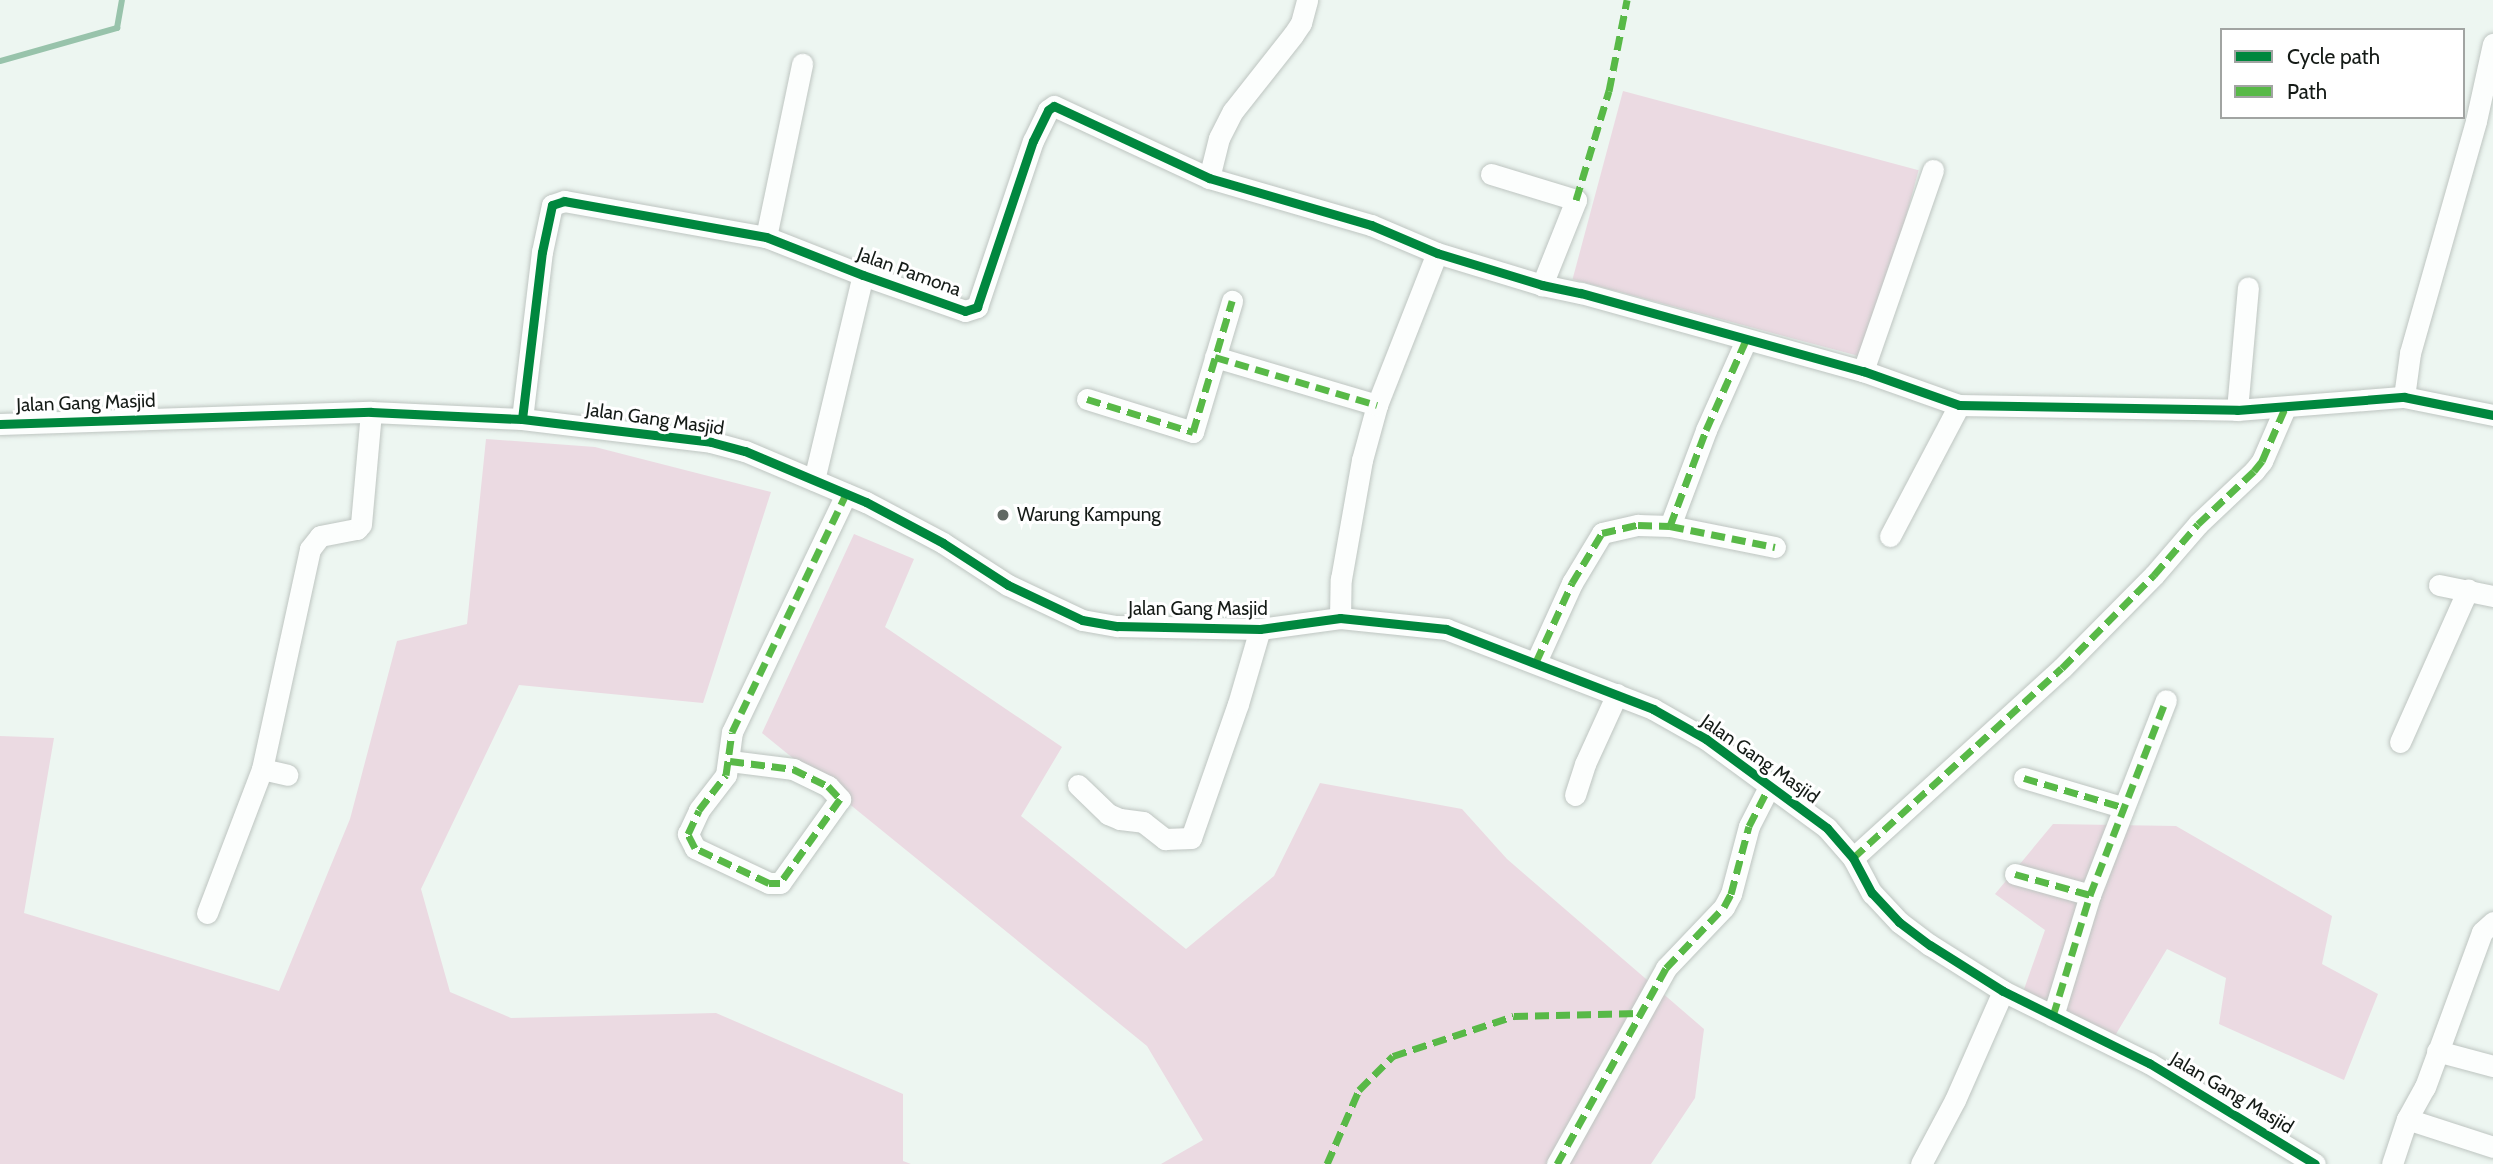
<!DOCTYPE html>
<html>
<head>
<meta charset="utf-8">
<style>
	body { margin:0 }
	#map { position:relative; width:2493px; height:1164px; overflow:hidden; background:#edf6f1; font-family:Cabin,sans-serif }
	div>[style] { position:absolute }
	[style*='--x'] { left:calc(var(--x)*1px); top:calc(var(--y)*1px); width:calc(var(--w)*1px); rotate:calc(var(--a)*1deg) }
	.green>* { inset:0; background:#ebdae2; transform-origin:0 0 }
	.stream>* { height:6px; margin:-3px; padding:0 3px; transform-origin:3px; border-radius:3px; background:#98c3ab }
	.roads { filter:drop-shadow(0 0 2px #bec5c1) drop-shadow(0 0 2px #bec5c1) }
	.minor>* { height:21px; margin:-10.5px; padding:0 10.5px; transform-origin:10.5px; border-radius:10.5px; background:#fcfefd }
	.quiet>* { height:7px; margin-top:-3.5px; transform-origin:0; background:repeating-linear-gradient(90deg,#58b947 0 14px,transparent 0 21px) }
	.cycleway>* { height:9px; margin:-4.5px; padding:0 4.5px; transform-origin:4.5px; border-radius:4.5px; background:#00873e }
	.dots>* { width:19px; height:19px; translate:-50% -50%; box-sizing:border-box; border:4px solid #fff; border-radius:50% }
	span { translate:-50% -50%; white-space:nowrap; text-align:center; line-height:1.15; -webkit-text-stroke:6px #fff; paint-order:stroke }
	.street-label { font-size:19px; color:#151b17 }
	.poi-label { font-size:19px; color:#151b17 }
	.left { translate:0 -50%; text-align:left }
	.legend { position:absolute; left:2220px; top:28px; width:245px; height:91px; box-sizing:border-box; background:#fff; border:2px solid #a1a4a2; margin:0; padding:9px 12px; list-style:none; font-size:21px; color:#151b17 }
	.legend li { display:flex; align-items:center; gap:14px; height:35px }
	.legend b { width:35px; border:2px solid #a1a4a2 }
</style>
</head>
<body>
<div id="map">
	<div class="green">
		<i style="left:1623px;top:91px;width:306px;height:195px;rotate:15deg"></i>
		<i style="clip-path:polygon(486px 439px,595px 447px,771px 492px,703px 703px,519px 685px,421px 889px,450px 992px,511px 1018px,716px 1013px,903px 1094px,903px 1161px,911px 1164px,0 1164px,0 736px,54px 738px,24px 913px,279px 991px,350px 819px,397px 641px,467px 624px)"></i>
		<i style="clip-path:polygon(854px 534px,914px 559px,885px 627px,1062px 747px,1021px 816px,1186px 949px,1274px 876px,1320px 783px,1462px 809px,1507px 859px,1704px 1029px,1695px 1098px,1651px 1164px,1161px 1164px,1203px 1140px,1147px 1046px,762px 733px)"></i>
		<i style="clip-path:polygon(2053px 824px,2176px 826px,2332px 916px,2322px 964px,2378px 994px,2344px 1080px,2219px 1024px,2226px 978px,2167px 949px,2113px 1039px,2022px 995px,2045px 930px,1995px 894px)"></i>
	</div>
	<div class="stream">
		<i style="--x:0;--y:61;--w:122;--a:-15.8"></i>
		<i style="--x:117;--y:28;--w:28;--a:-80"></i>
	</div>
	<div class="roads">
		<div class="minor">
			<i style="--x:1491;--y:174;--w:89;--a:17"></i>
			<i style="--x:1576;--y:200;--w:92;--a:111.8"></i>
			<i style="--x:1209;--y:178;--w:41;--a:-76"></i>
			<i style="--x:1219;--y:138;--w:30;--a:-63"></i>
			<i style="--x:1233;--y:111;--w:97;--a:-51.7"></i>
			<i style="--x:1293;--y:35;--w:14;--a:-56"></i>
			<i style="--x:1301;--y:23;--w:24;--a:-75"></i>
			<i style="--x:766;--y:237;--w:177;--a:-78.2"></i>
			<i style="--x:1215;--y:357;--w:169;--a:16.5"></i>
			<i style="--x:1863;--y:371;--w:213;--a:-70.8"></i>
			<i style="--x:2404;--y:397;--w:44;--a:-82.2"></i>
			<i style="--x:2410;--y:353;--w:241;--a:-74.1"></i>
			<i style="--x:2476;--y:121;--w:79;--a:-77.6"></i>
			<i style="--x:1087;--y:399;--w:111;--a:17.3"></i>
			<i style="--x:1193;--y:432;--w:137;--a:-73.4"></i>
			<i style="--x:2237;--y:410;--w:123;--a:-84.9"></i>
			<i style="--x:522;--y:419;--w:168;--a:-83.2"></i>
			<i style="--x:542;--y:252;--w:48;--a:-78"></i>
			<i style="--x:552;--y:205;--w:13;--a:-18"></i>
			<i style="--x:564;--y:201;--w:205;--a:10.1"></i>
			<i style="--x:766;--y:237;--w:104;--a:21.4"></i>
			<i style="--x:863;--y:275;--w:108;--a:19.4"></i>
			<i style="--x:965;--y:311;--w:13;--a:-18"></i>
			<i style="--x:977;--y:307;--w:175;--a:-71.4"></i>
			<i style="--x:1033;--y:141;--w:34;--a:-64"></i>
			<i style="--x:1048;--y:110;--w:7;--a:-34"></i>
			<i style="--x:1054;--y:106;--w:171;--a:24.9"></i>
			<i style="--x:1209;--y:178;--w:169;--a:16.2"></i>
			<i style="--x:1371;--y:225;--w:72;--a:23"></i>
			<i style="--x:1437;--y:253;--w:110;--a:16.9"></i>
			<i style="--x:1542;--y:285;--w:40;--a:12"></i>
			<i style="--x:1581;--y:293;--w:293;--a:15.5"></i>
			<i style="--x:1863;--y:371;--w:102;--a:19.5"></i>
			<i style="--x:1959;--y:405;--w:278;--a:1"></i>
			<i style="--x:2237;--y:410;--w:168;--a:-4.5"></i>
			<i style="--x:2404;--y:397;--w:91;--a:11.4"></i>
			<i style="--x:0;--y:424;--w:371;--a:-1.9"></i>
			<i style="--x:371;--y:412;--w:151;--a:2.7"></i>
			<i style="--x:522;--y:419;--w:190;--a:6.9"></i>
			<i style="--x:711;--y:442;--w:35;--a:15"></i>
			<i style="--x:745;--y:451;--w:131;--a:22.9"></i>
			<i style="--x:866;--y:502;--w:87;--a:28"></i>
			<i style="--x:943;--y:543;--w:77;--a:32.9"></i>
			<i style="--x:1008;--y:585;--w:82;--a:25.3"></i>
			<i style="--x:1082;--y:620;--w:36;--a:10"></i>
			<i style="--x:1117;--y:626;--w:143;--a:1.2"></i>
			<i style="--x:1260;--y:629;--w:81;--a:-7.8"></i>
			<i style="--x:1340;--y:618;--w:107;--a:5.9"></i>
			<i style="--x:1446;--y:629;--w:222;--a:21.1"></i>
			<i style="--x:1653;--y:709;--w:61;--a:29.5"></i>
			<i style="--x:1706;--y:739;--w:150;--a:36.3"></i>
			<i style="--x:1827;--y:828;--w:40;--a:49"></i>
			<i style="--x:1853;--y:858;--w:40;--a:62"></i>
			<i style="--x:1872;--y:893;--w:40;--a:47"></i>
			<i style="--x:1899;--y:922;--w:39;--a:37"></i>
			<i style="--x:1930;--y:945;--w:86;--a:32.2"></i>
			<i style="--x:2003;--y:991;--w:163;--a:26.3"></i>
			<i style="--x:2149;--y:1063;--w:194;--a:31.3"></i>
			<i style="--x:814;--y:480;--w:211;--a:-76.6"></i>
			<i style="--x:1670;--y:526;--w:107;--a:11.3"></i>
			<i style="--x:1890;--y:536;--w:148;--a:-62.2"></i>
			<i style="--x:2439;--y:585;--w:55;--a:11.5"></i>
			<i style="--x:1340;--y:618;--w:39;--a:-89"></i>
			<i style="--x:1341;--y:579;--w:121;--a:-80"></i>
			<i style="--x:1362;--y:460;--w:57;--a:-74.7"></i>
			<i style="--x:1377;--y:405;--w:163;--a:-68.5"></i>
			<i style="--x:1536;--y:662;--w:87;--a:-65.5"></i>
			<i style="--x:1572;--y:583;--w:58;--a:-59"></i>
			<i style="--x:1602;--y:533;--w:37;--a:-13"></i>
			<i style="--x:1638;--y:525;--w:32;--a:2"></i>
			<i style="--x:1670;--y:526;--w:103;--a:-69.4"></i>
			<i style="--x:1706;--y:430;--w:98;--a:-66"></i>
			<i style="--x:2400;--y:742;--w:167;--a:-66"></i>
			<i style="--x:730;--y:761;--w:64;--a:7.2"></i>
			<i style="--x:793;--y:769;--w:39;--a:26"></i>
			<i style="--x:828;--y:786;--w:18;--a:47"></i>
			<i style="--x:840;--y:799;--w:103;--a:125.5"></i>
			<i style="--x:780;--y:883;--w:11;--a:180"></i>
			<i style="--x:769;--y:883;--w:82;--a:-154.7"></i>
			<i style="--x:695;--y:848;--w:16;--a:-117"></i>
			<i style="--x:688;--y:834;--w:26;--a:-65"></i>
			<i style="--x:699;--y:810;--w:44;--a:-52.4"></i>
			<i style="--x:726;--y:775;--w:43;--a:-82.1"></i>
			<i style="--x:732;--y:732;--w:264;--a:-64.4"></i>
			<i style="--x:262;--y:769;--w:26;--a:13"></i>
			<i style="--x:2024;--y:778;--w:102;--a:16.5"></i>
			<i style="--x:1078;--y:785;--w:42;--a:44"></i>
			<i style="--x:1108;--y:814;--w:13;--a:23"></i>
			<i style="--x:1120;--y:819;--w:23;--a:7"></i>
			<i style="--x:1143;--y:822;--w:28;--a:38"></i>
			<i style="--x:1165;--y:839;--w:26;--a:-2"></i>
			<i style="--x:1191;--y:838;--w:142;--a:-70.7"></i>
			<i style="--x:1238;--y:704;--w:78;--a:-73.7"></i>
			<i style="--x:1575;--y:795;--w:33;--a:-72"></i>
			<i style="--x:1585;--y:764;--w:77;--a:-65.4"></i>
			<i style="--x:1853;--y:858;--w:282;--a:-42.3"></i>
			<i style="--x:2062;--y:668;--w:131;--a:-45.3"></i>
			<i style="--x:2154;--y:575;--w:67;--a:-49.2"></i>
			<i style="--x:2198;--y:524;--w:77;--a:-43.4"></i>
			<i style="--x:2254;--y:471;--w:13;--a:-51"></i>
			<i style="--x:2262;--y:461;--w:58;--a:-66.5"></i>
			<i style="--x:2015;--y:874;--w:78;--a:15.6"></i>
			<i style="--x:207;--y:913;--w:154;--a:-69.1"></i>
			<i style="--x:262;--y:769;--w:225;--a:-77.7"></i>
			<i style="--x:310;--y:549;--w:16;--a:-52"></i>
			<i style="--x:320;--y:536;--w:38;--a:-11"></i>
			<i style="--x:357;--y:529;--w:6;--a:-51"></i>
			<i style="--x:361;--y:524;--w:112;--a:-84.9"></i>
			<i style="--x:2053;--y:1016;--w:127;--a:-73"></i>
			<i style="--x:2090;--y:895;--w:209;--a:-68.7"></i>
			<i style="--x:2437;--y:1051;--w:58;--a:15"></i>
			<i style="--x:2407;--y:1119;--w:90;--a:18"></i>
			<i style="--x:1557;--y:1164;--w:224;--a:-60.9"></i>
			<i style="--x:1666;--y:968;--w:84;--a:-46.4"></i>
			<i style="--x:1724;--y:907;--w:15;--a:-62"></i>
			<i style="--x:1731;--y:894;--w:70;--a:-75.2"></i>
			<i style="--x:1749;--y:826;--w:46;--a:-62.9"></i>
			<i style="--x:1921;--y:1164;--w:72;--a:-62"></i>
			<i style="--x:1955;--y:1100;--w:119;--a:-66.2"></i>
			<i style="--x:2392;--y:1164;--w:47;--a:-71.6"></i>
			<i style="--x:2407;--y:1119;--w:37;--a:-61"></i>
			<i style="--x:2425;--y:1087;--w:165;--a:-69.8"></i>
			<i style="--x:2482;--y:932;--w:15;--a:-42"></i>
		</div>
	</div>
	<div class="quiet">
		<i style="--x:1576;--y:200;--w:114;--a:-73.2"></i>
		<i style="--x:1609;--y:91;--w:93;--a:-78.8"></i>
		<i style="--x:1215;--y:357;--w:169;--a:16.5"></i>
		<i style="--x:1087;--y:399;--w:111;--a:17.3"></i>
		<i style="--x:1193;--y:432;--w:137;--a:-73.4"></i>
		<i style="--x:1670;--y:526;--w:107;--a:11.3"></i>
		<i style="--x:1536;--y:662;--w:87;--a:-65.5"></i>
		<i style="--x:1572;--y:583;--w:58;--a:-59"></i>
		<i style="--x:1602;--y:533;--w:37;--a:-13"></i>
		<i style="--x:1638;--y:525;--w:32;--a:2"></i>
		<i style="--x:1670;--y:526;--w:103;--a:-69.4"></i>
		<i style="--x:1706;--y:430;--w:98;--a:-66"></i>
		<i style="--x:730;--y:761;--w:64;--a:7.2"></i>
		<i style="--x:793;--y:769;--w:39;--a:26"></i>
		<i style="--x:828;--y:786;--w:18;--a:47"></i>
		<i style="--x:840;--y:799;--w:103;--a:125.5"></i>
		<i style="--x:780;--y:883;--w:11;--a:180"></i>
		<i style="--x:769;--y:883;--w:82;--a:-154.7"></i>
		<i style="--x:695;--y:848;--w:16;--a:-117"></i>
		<i style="--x:688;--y:834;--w:26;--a:-65"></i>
		<i style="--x:699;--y:810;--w:44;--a:-52.4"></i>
		<i style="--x:726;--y:775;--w:43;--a:-82.1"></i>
		<i style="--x:732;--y:732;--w:264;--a:-64.4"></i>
		<i style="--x:2024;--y:778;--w:102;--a:16.5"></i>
		<i style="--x:1853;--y:858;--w:282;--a:-42.3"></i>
		<i style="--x:2062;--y:668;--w:131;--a:-45.3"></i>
		<i style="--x:2154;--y:575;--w:67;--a:-49.2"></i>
		<i style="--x:2198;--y:524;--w:77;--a:-43.4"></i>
		<i style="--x:2254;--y:471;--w:13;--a:-51"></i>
		<i style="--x:2262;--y:461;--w:58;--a:-66.5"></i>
		<i style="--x:2015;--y:874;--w:78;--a:15.6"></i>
		<i style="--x:2053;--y:1016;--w:127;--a:-73"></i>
		<i style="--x:2090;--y:895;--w:209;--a:-68.7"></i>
		<i style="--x:1327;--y:1164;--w:81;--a:-66.6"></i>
		<i style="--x:1359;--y:1090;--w:48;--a:-45"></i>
		<i style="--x:1393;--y:1056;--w:127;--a:-18.3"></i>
		<i style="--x:1514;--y:1016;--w:125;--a:-1.4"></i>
		<i style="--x:1557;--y:1164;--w:224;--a:-60.9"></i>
		<i style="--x:1666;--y:968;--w:84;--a:-46.4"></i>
		<i style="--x:1724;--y:907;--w:15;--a:-62"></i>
		<i style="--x:1731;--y:894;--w:70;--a:-75.2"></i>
		<i style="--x:1749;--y:826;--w:46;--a:-62.9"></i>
	</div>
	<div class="cycleway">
		<i style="--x:522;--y:419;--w:168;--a:-83.2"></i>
		<i style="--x:542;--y:252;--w:48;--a:-78"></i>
		<i style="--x:552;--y:205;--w:13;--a:-18"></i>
		<i style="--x:564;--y:201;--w:205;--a:10.1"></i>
		<i style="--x:766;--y:237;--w:104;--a:21.4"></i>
		<i style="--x:863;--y:275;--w:108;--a:19.4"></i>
		<i style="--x:965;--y:311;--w:13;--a:-18"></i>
		<i style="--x:977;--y:307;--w:175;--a:-71.4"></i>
		<i style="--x:1033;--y:141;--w:34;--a:-64"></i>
		<i style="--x:1048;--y:110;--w:7;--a:-34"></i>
		<i style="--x:1054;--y:106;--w:171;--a:24.9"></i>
		<i style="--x:1209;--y:178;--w:169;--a:16.2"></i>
		<i style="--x:1371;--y:225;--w:72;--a:23"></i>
		<i style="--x:1437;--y:253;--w:110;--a:16.9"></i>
		<i style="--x:1542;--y:285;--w:40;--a:12"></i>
		<i style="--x:1581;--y:293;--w:293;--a:15.5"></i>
		<i style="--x:1863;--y:371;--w:102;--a:19.5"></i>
		<i style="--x:1959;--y:405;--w:278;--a:1"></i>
		<i style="--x:2237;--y:410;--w:168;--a:-4.5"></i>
		<i style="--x:2404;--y:397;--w:91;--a:11.4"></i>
		<i style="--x:0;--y:424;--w:371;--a:-1.9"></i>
		<i style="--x:371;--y:412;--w:151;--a:2.7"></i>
		<i style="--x:522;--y:419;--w:190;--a:6.9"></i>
		<i style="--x:711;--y:442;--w:35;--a:15"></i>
		<i style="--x:745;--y:451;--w:131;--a:22.9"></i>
		<i style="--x:866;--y:502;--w:87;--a:28"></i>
		<i style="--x:943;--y:543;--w:77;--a:32.9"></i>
		<i style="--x:1008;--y:585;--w:82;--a:25.3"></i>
		<i style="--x:1082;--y:620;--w:36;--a:10"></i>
		<i style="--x:1117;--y:626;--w:143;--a:1.2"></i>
		<i style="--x:1260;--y:629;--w:81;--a:-7.8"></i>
		<i style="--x:1340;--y:618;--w:107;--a:5.9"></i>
		<i style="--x:1446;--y:629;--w:222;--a:21.1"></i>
		<i style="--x:1653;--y:709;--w:61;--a:29.5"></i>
		<i style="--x:1706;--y:739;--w:150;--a:36.3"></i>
		<i style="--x:1827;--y:828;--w:40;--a:49"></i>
		<i style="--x:1853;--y:858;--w:40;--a:62"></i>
		<i style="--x:1872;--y:893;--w:40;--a:47"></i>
		<i style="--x:1899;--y:922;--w:39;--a:37"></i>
		<i style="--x:1930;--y:945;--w:86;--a:32.2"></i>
		<i style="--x:2003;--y:991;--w:163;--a:26.3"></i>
		<i style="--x:2149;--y:1063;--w:194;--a:31.3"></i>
	</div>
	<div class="dots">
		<i style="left:1003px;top:515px;background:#616863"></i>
	</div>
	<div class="street-label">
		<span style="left:909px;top:272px;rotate:20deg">Jalan Pamona</span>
		<span style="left:86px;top:403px;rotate:-2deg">Jalan Gang Masjid</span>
		<span style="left:655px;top:419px;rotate:8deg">Jalan Gang Masjid</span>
		<span style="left:1198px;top:609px">Jalan Gang Masjid</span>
		<span style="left:1760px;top:759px;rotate:35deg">Jalan Gang Masjid</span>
		<span style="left:2232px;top:1093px;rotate:31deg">Jalan Gang Masjid</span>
	</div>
	<div class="poi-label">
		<span class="left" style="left:1017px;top:515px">Warung Kampung</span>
	</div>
	<ul class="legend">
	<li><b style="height:9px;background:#00873e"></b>Cycle path</li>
	<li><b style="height:9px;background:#58b947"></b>Path</li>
	</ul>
</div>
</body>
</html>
